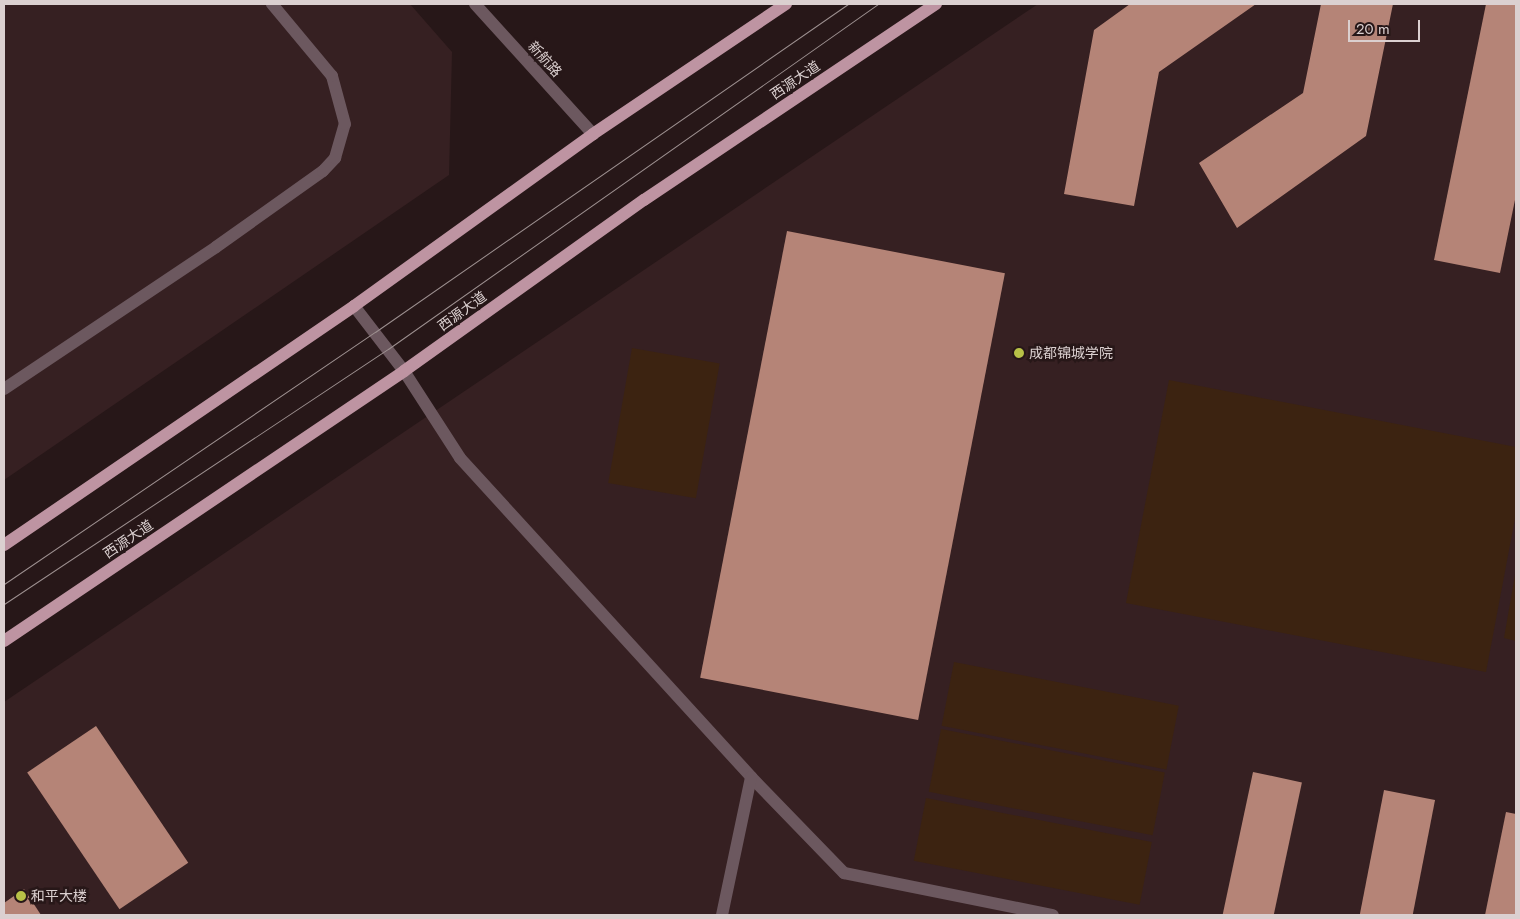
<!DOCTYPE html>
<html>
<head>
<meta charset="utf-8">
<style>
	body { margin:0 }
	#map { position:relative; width:1520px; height:919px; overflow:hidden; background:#271718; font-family:Jost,"Noto Sans SC",sans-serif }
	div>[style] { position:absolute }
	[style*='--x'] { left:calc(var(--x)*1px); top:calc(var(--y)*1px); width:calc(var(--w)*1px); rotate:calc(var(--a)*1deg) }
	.built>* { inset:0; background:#362022 }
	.green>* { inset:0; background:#3c2311; transform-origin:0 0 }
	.building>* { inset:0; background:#b58477; transform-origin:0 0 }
	.minor>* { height:12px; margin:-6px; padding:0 6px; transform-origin:6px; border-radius:6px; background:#6c585f }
	.major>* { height:12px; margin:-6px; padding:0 6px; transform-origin:6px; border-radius:6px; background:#be94a2 }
	.tram>* { height:1px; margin:-0.5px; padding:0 0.5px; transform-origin:0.5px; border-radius:0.5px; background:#9d9090 }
	.dots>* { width:14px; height:14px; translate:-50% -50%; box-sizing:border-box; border:2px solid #271718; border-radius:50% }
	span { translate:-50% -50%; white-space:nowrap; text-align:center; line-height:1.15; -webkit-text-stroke:5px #271718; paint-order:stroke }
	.street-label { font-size:14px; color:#dbd0d0 }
	.poi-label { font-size:14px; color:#dbd0d0 }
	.left { translate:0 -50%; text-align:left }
	.frame { position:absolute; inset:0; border:5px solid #dbd0d0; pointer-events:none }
	.scale { position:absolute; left:1348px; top:20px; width:72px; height:22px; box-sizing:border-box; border:2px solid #dbd0d0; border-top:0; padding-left:6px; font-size:15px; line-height:18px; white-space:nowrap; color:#dbd0d0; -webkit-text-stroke:4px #271718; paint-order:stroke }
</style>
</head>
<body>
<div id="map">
	<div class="built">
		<i style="clip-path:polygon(4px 4px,410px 4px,452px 52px,449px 175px,4px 480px)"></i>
		<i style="clip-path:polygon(1038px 4px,1516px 4px,1516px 915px,4px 915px,4px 702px)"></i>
	</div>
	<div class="green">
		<i style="left:632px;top:348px;width:89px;height:137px;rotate:10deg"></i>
		<i style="clip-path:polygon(1169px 380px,1516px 447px,1516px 513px,1486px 672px,1126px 603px)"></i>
		<i style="clip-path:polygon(1516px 569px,1516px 641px,1504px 638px)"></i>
		<i style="left:954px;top:662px;width:229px;height:65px;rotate:11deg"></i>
		<i style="left:941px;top:729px;width:228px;height:64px;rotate:11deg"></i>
		<i style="left:926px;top:798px;width:230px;height:64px;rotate:11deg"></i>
	</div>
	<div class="building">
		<i style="clip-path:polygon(1130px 4px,1256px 4px,1159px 72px,1134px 206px,1064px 194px,1094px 30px)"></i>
		<i style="clip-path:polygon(1321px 4px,1393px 4px,1366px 136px,1237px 228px,1199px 163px,1303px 93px)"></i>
		<i style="clip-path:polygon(1486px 4px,1516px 4px,1516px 195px,1500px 273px,1434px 260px)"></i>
		<i style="left:787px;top:231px;width:222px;height:455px;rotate:11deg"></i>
		<i style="left:96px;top:726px;width:165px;height:83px;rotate:56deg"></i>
		<i style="left:1253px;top:772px;width:50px;height:146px;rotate:12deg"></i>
		<i style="left:1384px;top:790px;width:52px;height:127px;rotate:11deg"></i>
		<i style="clip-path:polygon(1506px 812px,1516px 814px,1516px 915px,1485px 915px)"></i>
		<i style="clip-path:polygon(24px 889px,41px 915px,4px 915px,4px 903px)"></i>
	</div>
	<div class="minor">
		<i style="--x:475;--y:4;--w:176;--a:47.8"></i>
		<i style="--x:354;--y:306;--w:82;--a:52.4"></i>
		<i style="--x:404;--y:371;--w:103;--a:57.2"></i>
		<i style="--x:460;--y:458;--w:432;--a:47.6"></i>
		<i style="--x:751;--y:777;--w:134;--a:45.9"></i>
		<i style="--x:844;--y:873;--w:213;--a:11.4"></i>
		<i style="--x:4;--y:389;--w:255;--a:-33.8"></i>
		<i style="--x:216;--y:247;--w:131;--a:-35.4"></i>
		<i style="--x:323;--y:171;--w:18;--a:-47"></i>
		<i style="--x:335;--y:158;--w:35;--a:-74"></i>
		<i style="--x:345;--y:124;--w:50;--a:-105.2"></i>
		<i style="--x:332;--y:76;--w:94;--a:-129.8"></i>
		<i style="--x:722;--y:915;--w:141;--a:-78.1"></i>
	</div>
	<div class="major">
		<i style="--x:4;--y:545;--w:424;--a:-34.3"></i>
		<i style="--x:354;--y:306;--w:294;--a:-35.7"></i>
		<i style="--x:593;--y:134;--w:233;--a:-34"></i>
		<i style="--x:4;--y:641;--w:483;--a:-34"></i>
		<i style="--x:404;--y:371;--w:295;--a:-35.5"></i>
		<i style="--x:644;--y:200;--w:352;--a:-33.9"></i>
	</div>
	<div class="tram">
		<i style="--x:4;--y:584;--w:448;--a:-34.2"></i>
		<i style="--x:375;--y:332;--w:576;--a:-34.74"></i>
		<i style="--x:4;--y:604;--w:461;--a:-33.6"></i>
		<i style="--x:388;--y:349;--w:599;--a:-35.15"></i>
	</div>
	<div class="dots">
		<i style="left:1019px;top:353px;background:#b8c147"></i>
		<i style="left:21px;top:896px;background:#b8c147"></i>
	</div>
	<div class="street-label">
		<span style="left:545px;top:59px;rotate:48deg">新航路</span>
		<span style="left:795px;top:80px;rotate:-34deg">西源大道</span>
		<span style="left:462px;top:311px;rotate:-36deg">西源大道</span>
		<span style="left:128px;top:539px;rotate:-34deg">西源大道</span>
	</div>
	<div class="poi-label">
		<span class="left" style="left:1029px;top:353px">成都锦城学院</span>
		<span class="left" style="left:31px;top:896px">和平大楼</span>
	</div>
	<div class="frame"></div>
	<div class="scale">20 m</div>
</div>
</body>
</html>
